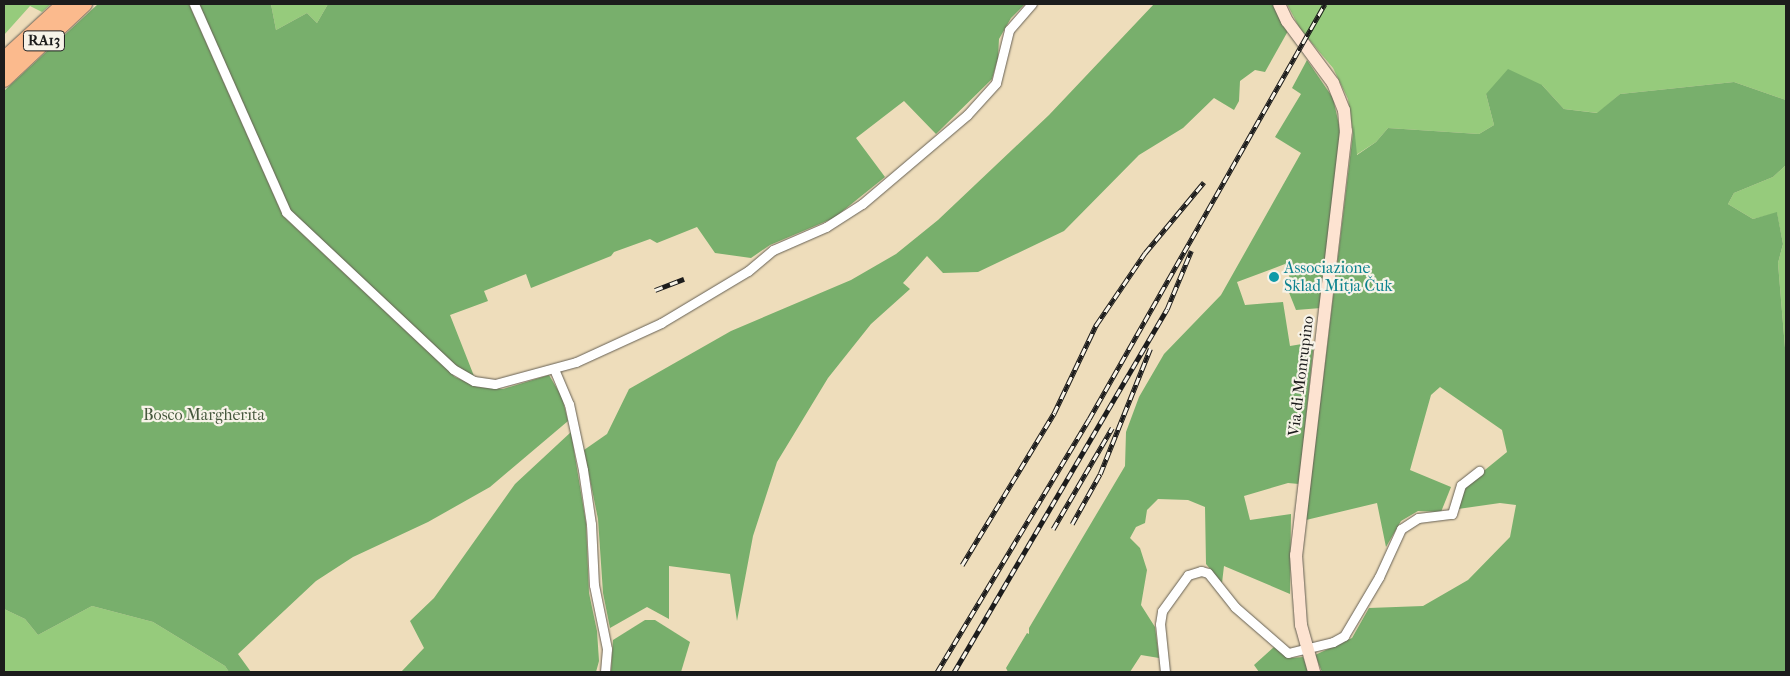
<!DOCTYPE html>
<html>
<head>
<meta charset="utf-8">
<style>
	body { margin:0 }
	#map { position:relative; width:1790px; height:676px; overflow:hidden; background:#edb; font-family:"IM FELL French Canon",serif }
	div>[style] { position:absolute }
	[style*='--x'] { left:calc(var(--x)*1px); top:calc(var(--y)*1px); width:calc(var(--w)*1px); rotate:calc(var(--a)*1deg) }
	.green>* { inset:0; background:#96cb7c }
	.forest>* { inset:0; background:#78af6c }
	.roads { filter:drop-shadow(0 0 1px #666054) drop-shadow(0 0 1px #666054) }
	.street>* { height:9px; margin:-4.5px; padding:0 4.5px; transform-origin:4.5px; border-radius:4.5px; background:#fff }
	.secondary>* { height:12px; margin:-6px; padding:0 6px; transform-origin:6px; border-radius:6px; background:#fde3d1 }
	.highway>* { height:16px; margin:-8px; padding:0 8px; transform-origin:8px; border-radius:8px; background:#fbba8d }
	.rail>* { height:4.5px; margin-top:-2.25px; transform-origin:0; background:repeating-linear-gradient(90deg,#f7f3e8 0 8px,#1c1c1c 0 16px); box-sizing:border-box; border-block:1px solid #1c1c1c }
	.dots>* { width:14px; height:14px; translate:-50% -50%; box-sizing:border-box; border:2px solid #f7f3e8; border-radius:50% }
	span { translate:-50% -50%; white-space:nowrap; text-align:center; line-height:1.15; -webkit-text-stroke:4.5px #f7f3e8; paint-order:stroke }
	.shield-label span { padding:1px 4px; background:#f7f3e8; border:1px solid; border-radius:4px; -webkit-text-stroke-width:0 }
	.shield-label { font-size:15px; color:#1c1c1c; font-weight:700 }
	.culture-label { font-size:16px; color:#0d838f }
	.left { translate:0 -50%; text-align:left }
	.street-label { font-size:16px; color:#1c1c1c }
	.park-label { font-size:16px; color:#47593e }
	.frame { position:absolute; inset:0; border:5px solid #1c1c1c; pointer-events:none }
</style>
</head>
<body>
<div id="map">
	<div class="green">
		<i style="clip-path:polygon(4px 4px,51px 4px,42px 12px,30px 6px,4px 35px)"></i>
		<i style="clip-path:polygon(271px 4px,328px 4px,317px 23px,307px 13px,276px 30px)"></i>
		<i style="clip-path:polygon(1287px 4px,1786px 4px,1786px 100px,1734px 82px,1620px 94px,1598px 113px,1564px 109px,1542px 85px,1486px 94px,1494px 125px,1479px 134px,1388px 128px,1376px 142px,1356px 155px,1348px 99px,1333px 68px,1300px 29px)"></i>
		<i style="clip-path:polygon(1786px 165px,1786px 360px,1778px 263px,1783px 244px,1777px 213px,1753px 219px,1728px 204px,1734px 193px,1773px 177px)"></i>
		<i style="clip-path:polygon(92px 606px,153px 622px,225px 666px,229px 672px,4px 672px,4px 609px,25px 619px,38px 635px)"></i>
	</div>
	<div class="forest">
		<i style="clip-path:polygon(98px 4px,189px 4px,283px 216px,455px 377px,478px 387px,503px 389px,549px 375px,562px 397px,568px 421px,490px 487px,428px 522px,353px 557px,316px 581px,238px 654px,251px 672px,229px 672px,225px 666px,153px 622px,92px 606px,38px 635px,25px 619px,4px 609px,4px 91px)"></i>
		<i style="clip-path:polygon(198px 4px,271px 4px,276px 30px,307px 13px,317px 23px,328px 4px,1025px 4px,1011px 18px,999px 39px,998px 58px,992px 79px,936px 134px,904px 101px,856px 138px,885px 177px,834px 218px,770px 245px,751px 258px,715px 253px,697px 227px,657px 243px,650px 239px,614px 252px,611px 256px,531px 288px,526px 274px,484px 291px,488px 301px,450px 315px,474px 376px,458px 367px,410px 326px,290px 211px)"></i>
		<i style="clip-path:polygon(1154px 4px,1273px 4px,1288px 31px,1265px 72px,1255px 70px,1240px 81px,1239px 101px,1234px 110px,1214px 98px,1183px 128px,1139px 155px,1064px 231px,978px 272px,943px 273px,927px 256px,903px 283px,910px 289px,871px 324px,828px 378px,777px 462px,753px 536px,737px 621px,730px 574px,669px 566px,669px 619px,647px 607px,610px 628px,603px 593px,598px 519px,584px 450px,607px 434px,629px 389px,731px 331px,851px 280px,896px 254px,938px 220px,1049px 115px)"></i>
		<i style="clip-path:polygon(1307px 60px,1333px 98px,1342px 138px,1321px 308px,1296px 310px,1288px 290px,1292px 284px,1285px 264px,1237px 282px,1245px 305px,1283px 302px,1290px 346px,1314px 342px,1299px 484px,1288px 483px,1244px 496px,1250px 520px,1291px 514px,1290px 594px,1224px 566px,1222px 583px,1206px 564px,1205px 507px,1188px 500px,1158px 499px,1147px 510px,1145px 523px,1136px 527px,1130px 538px,1140px 548px,1147px 570px,1141px 605px,1155px 627px,1159px 658px,1141px 655px,1130px 672px,1008px 672px,1006px 668px,1027px 633px,1029px 634px,1029px 628px,1125px 466px,1126px 432px,1139px 397px,1164px 354px,1221px 295px,1301px 153px,1275px 137px,1301px 94px,1292px 88px)"></i>
		<i style="clip-path:polygon(1508px 69px,1542px 85px,1564px 109px,1597px 113px,1620px 94px,1734px 82px,1786px 100px,1786px 165px,1773px 177px,1734px 193px,1728px 204px,1753px 219px,1777px 212px,1783px 244px,1778px 263px,1786px 360px,1786px 672px,1322px 672px,1315px 655px,1352px 638px,1369px 608px,1423px 606px,1468px 580px,1510px 537px,1516px 505px,1500px 503px,1458px 509px,1464px 487px,1507px 452px,1502px 430px,1440px 387px,1431px 395px,1410px 470px,1451px 487px,1441px 512px,1418px 511px,1401px 521px,1386px 547px,1377px 503px,1306px 520px,1354px 125px,1357px 155px,1376px 142px,1388px 128px,1479px 134px,1494px 125px,1486px 94px)"></i>
		<i style="clip-path:polygon(571px 432px,586px 523px,589px 593px,597px 631px,599px 661px,596px 672px,401px 672px,424px 648px,410px 621px,434px 598px,515px 484px)"></i>
		<i style="clip-path:polygon(645px 620px,655px 620px,690px 642px,681px 672px,611px 672px,613px 640px)"></i>
		<i style="clip-path:polygon(1274px 647px,1290px 658px,1303px 657px,1309px 672px,1259px 672px,1254px 665px)"></i>
	</div>
	<div class="roads">
		<div class="street">
			<i style="--x:194;--y:4;--w:227;--a:66.1"></i>
			<i style="--x:286;--y:212;--w:229;--a:43.2"></i>
			<i style="--x:453;--y:369;--w:24;--a:30"></i>
			<i style="--x:474;--y:381;--w:21;--a:8"></i>
			<i style="--x:495;--y:384;--w:84;--a:-15.2"></i>
			<i style="--x:576;--y:362;--w:94;--a:-24.6"></i>
			<i style="--x:661;--y:323;--w:101;--a:-30.9"></i>
			<i style="--x:748;--y:271;--w:33;--a:-40"></i>
			<i style="--x:773;--y:250;--w:58;--a:-23.5"></i>
			<i style="--x:826;--y:227;--w:43;--a:-32.6"></i>
			<i style="--x:862;--y:204;--w:138;--a:-40.3"></i>
			<i style="--x:967;--y:115;--w:43;--a:-47.8"></i>
			<i style="--x:996;--y:83;--w:55;--a:-76.2"></i>
			<i style="--x:1009;--y:30;--w:35;--a:-49"></i>
			<i style="--x:554;--y:369;--w:38;--a:67"></i>
			<i style="--x:569;--y:404;--w:67;--a:78"></i>
			<i style="--x:583;--y:470;--w:55;--a:81.6"></i>
			<i style="--x:591;--y:524;--w:61;--a:87.2"></i>
			<i style="--x:594;--y:585;--w:65;--a:78.5"></i>
			<i style="--x:607;--y:649;--w:23;--a:95"></i>
			<i style="--x:1165;--y:672;--w:48;--a:-95.9"></i>
			<i style="--x:1160;--y:624;--w:13;--a:-81"></i>
			<i style="--x:1162;--y:611;--w:44;--a:-54.2"></i>
			<i style="--x:1188;--y:575;--w:14;--a:-17"></i>
			<i style="--x:1201;--y:571;--w:7;--a:16"></i>
			<i style="--x:1208;--y:573;--w:43;--a:51.5"></i>
			<i style="--x:1235;--y:607;--w:70;--a:41"></i>
			<i style="--x:1288;--y:653;--w:46;--a:-13.7"></i>
			<i style="--x:1333;--y:642;--w:13;--a:-29"></i>
			<i style="--x:1344;--y:636;--w:69;--a:-59.3"></i>
			<i style="--x:1379;--y:577;--w:53;--a:-65.4"></i>
			<i style="--x:1401;--y:529;--w:20;--a:-33"></i>
			<i style="--x:1418;--y:518;--w:34;--a:-7"></i>
			<i style="--x:1452;--y:514;--w:30;--a:-73"></i>
			<i style="--x:1461;--y:485;--w:23;--a:-38"></i>
		</div>
		<div class="secondary">
			<i style="--x:1279;--y:4;--w:19;--a:65"></i>
			<i style="--x:1287;--y:21;--w:77;--a:53.4"></i>
			<i style="--x:1333;--y:83;--w:29;--a:68"></i>
			<i style="--x:1344;--y:110;--w:21;--a:85"></i>
			<i style="--x:1346;--y:131;--w:427;--a:96.7"></i>
			<i style="--x:1296;--y:555;--w:70;--a:85.9"></i>
			<i style="--x:1301;--y:625;--w:49;--a:74.5"></i>
		</div>
		<div class="highway">
			<i style="--x:4;--y:60;--w:83;--a:-42.6"></i>
			<i style="--x:4;--y:79;--w:110;--a:-43.2"></i>
		</div>
	</div>
	<div class="rail">
		<i style="--x:655;--y:290;--w:31;--a:-21"></i>
		<i style="--x:1072;--y:524;--w:57;--a:-60.8"></i>
		<i style="--x:1100;--y:474;--w:135;--a:-68.2"></i>
		<i style="--x:1053;--y:529;--w:117;--a:-59.7"></i>
		<i style="--x:962;--y:565;--w:178;--a:-58.8"></i>
		<i style="--x:1054;--y:413;--w:98;--a:-64.5"></i>
		<i style="--x:1096;--y:325;--w:87;--a:-55.8"></i>
		<i style="--x:1145;--y:253;--w:92;--a:-50.3"></i>
		<i style="--x:937;--y:672;--w:295;--a:-59"></i>
		<i style="--x:1089;--y:419;--w:477;--a:-60.4"></i>
		<i style="--x:954;--y:672;--w:421;--a:-59.6"></i>
		<i style="--x:1167;--y:309;--w:63;--a:-67.5"></i>
	</div>
	<div class="dots">
		<i style="left:1274px;top:277px;background:#0f9aa8"></i>
	</div>
	<div class="shield-label">
		<span style="left:44px;top:41px">RA13</span>
	</div>
	<div class="culture-label">
		<span class="left" style="left:1284px;top:277px">Associazione<br>Sklad Mitja Čuk</span>
	</div>
	<div class="street-label">
		<span style="left:1301px;top:376px;rotate:-83deg">Via di Monrupino</span>
	</div>
	<div class="park-label">
		<span style="left:204px;top:415px">Bosco Margherita</span>
	</div>
	<div class="frame"></div>
</div>
</body>
</html>
